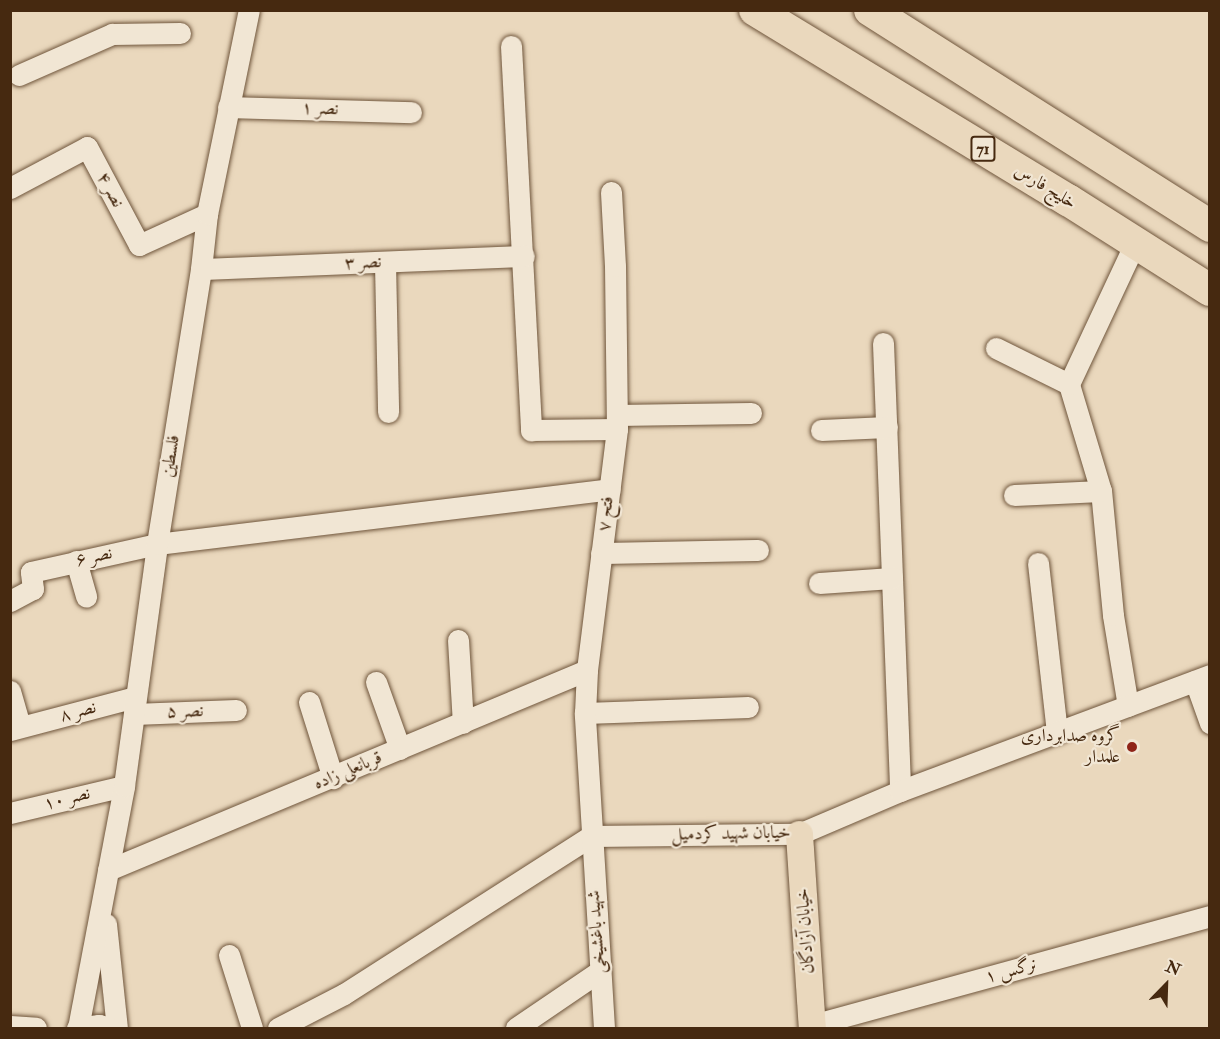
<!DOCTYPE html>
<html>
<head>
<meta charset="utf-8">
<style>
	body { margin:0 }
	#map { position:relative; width:1220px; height:1039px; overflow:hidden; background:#ead8bd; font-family:"IM FELL Double Pica",Amiri,serif }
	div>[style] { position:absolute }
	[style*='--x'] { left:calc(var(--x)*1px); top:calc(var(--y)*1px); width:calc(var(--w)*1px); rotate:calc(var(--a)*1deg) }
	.roads { filter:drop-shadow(0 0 2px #6f553b) drop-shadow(0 0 2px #6f553b) }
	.minor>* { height:21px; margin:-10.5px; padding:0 10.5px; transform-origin:10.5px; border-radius:10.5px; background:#f1e6d4 }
	.major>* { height:27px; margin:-13.5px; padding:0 13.5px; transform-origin:13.5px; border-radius:13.5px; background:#ead8bd }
	.highway>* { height:32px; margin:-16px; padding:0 16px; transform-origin:16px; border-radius:16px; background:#ead8bd }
	.dots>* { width:16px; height:16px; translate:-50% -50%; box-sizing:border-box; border:3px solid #f1e6d4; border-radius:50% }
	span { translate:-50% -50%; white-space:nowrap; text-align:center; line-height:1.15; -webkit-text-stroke:4.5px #f1e6d4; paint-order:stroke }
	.shield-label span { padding:2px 4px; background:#f1e6d4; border:2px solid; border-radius:4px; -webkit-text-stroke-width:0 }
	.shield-label { font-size:16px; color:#462910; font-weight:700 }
	.street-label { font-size:18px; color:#462910 }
	.poi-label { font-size:18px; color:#462910 }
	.right { translate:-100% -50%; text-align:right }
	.frame { position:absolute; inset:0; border:12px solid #462910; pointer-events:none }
	.north { position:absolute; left:1136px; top:955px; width:60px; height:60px; -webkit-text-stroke:4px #f1e6d4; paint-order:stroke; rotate:23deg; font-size:16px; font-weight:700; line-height:24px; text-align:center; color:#462910 }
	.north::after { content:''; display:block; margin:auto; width:21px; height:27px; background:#462910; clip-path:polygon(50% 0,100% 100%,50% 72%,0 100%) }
</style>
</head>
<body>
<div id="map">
	<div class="roads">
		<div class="minor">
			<i style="--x:511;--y:46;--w:385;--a:87"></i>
			<i style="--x:531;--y:430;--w:86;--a:-0.7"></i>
			<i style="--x:19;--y:75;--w:102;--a:-23.8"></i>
			<i style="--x:112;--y:34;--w:68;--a:-0.8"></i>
			<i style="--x:228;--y:107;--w:183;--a:1.6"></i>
			<i style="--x:10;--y:188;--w:87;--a:-28"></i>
			<i style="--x:87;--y:147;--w:111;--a:62"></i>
			<i style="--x:139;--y:245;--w:75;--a:-24.5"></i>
			<i style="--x:385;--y:263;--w:149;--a:88.8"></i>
			<i style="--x:201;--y:269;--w:323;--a:-2.3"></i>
			<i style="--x:883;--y:343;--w:448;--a:87.8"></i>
			<i style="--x:996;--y:348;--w:81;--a:26.3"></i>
			<i style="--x:617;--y:415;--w:134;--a:-0.9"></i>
			<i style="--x:821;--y:430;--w:66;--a:-2.6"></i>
			<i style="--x:1014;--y:495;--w:87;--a:-2.6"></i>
			<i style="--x:601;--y:553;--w:157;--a:-1.1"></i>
			<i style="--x:76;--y:561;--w:37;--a:74"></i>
			<i style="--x:1038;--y:563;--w:171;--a:83.6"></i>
			<i style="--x:819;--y:583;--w:73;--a:-3.9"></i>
			<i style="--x:10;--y:601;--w:26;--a:-28"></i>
			<i style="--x:33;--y:589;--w:17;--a:-97"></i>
			<i style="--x:31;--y:572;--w:129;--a:-12.5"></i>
			<i style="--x:157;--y:544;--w:456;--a:-6.9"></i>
			<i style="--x:458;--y:640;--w:83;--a:86.6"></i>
			<i style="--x:1195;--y:681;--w:45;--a:70.3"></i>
			<i style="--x:376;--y:682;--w:71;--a:70.3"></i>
			<i style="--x:10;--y:691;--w:37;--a:74"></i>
			<i style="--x:309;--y:702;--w:80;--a:72.5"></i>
			<i style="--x:1128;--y:706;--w:92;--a:-99.4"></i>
			<i style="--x:1113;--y:615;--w:125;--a:-95.5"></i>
			<i style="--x:1101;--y:491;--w:112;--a:-106.7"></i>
			<i style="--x:1069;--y:384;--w:156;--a:-64.9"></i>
			<i style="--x:585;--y:713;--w:163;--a:-2.1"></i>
			<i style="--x:134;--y:714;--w:102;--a:-2.2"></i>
			<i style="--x:10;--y:730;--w:129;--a:-14.8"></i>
			<i style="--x:10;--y:813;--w:117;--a:-13.3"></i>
			<i style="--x:108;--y:870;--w:519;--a:-22.66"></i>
			<i style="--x:106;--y:924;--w:105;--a:84"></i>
			<i style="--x:229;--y:955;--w:77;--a:72.5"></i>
			<i style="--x:812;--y:1025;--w:413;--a:-15.3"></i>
			<i style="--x:10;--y:1026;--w:26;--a:4"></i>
			<i style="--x:77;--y:1028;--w:22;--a:-8"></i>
			<i style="--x:99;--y:1025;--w:11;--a:15"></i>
			<i style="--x:78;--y:1028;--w:246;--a:-79.2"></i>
			<i style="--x:124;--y:786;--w:244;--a:-82.2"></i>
			<i style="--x:157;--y:544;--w:278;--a:-80.9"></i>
			<i style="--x:201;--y:269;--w:55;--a:-83.8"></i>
			<i style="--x:207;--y:214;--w:208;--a:-78.4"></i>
			<i style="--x:278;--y:1028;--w:74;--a:-27.3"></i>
			<i style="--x:344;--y:994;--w:293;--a:-32.6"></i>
			<i style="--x:591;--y:836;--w:208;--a:-0.6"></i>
			<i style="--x:799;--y:834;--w:110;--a:-23.1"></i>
			<i style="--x:900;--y:791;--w:331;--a:-20.5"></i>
			<i style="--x:516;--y:1028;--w:102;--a:-34.2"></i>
			<i style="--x:604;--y:1028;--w:316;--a:-93.5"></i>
			<i style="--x:585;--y:713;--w:43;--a:-87.3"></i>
			<i style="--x:587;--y:670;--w:243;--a:-82.9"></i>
			<i style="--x:617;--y:429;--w:163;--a:-90.7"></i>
			<i style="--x:615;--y:266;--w:74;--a:-93.1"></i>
		</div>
		<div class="major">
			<i style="--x:799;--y:834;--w:194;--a:86.2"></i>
		</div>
		<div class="highway">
			<i style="--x:755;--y:10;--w:366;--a:31.3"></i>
			<i style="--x:1068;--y:200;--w:168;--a:32.4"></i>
			<i style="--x:870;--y:10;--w:403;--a:32.4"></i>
		</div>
	</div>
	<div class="dots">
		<i style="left:1132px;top:747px;background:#8f2418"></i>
	</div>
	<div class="shield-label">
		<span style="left:983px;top:149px">71</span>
	</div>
	<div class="street-label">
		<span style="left:320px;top:109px;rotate:2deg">نصر ۱</span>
		<span style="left:1045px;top:187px;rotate:31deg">خلیج فارس</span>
		<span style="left:110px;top:190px;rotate:62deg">نصر ۴</span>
		<span style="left:363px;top:263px;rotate:-2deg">نصر ۳</span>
		<span style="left:171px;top:456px;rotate:-81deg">فلسطین</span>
		<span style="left:606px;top:514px;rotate:-83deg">فتح ۷</span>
		<span style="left:94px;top:557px;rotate:-12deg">نصر ۶</span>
		<span style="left:78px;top:712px;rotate:-15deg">نصر ۸</span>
		<span style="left:185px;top:712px;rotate:-2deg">نصر ۵</span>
		<span style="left:348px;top:771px;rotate:-23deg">قربانعلی زاده</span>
		<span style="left:67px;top:799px;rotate:-14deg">نصر ۱۰</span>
		<span style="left:731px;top:834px;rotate:-1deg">خیابان شهید کردمیل</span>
		<span style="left:806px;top:931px;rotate:-94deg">خیابان آزادگان</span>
		<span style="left:597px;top:932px;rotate:-94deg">شهید باغشیخی</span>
		<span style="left:1011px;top:971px;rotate:-15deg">نرگس ۱</span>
	</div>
	<div class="poi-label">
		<span class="right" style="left:1120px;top:747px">گروه صدابرداری<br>علمدار</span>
	</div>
	<div class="frame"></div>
	<div class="north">N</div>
</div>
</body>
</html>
